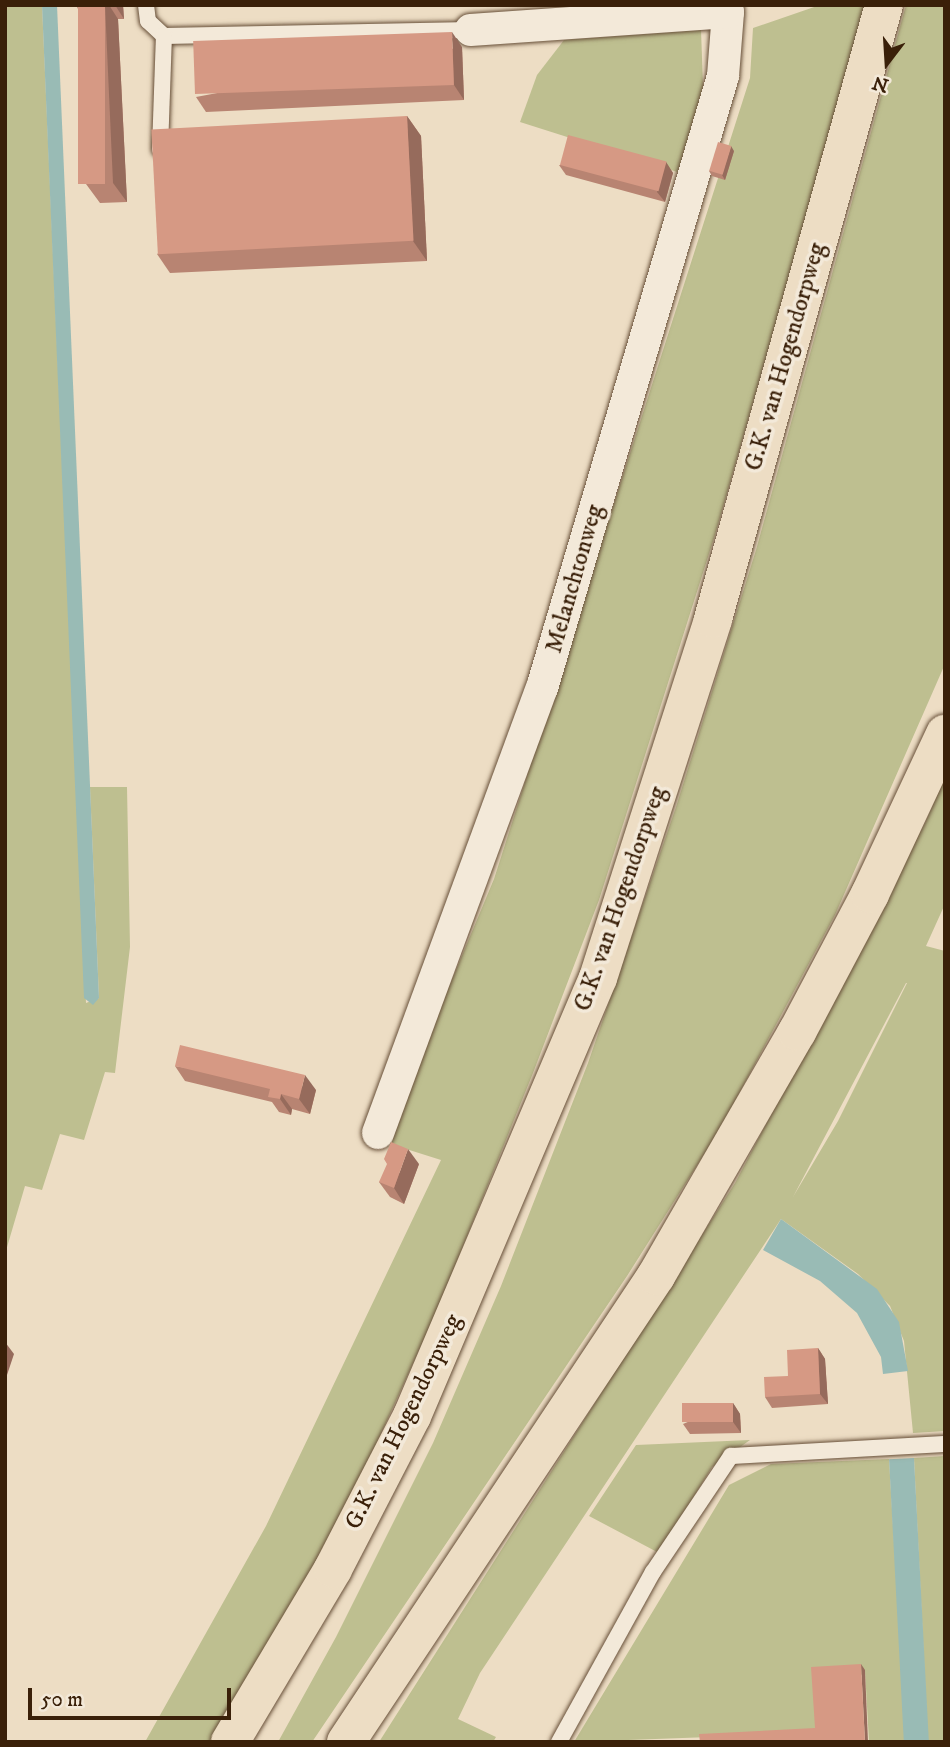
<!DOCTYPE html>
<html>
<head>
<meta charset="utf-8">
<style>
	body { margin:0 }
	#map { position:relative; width:950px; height:1747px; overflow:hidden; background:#edddc4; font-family:"IM FELL DW Pica",serif }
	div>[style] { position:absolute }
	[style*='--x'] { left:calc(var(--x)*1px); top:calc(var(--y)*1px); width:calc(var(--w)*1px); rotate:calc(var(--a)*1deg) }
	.green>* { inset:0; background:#bebf90 }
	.water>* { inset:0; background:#99bbb5; transform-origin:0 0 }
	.roads { filter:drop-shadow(0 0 2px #674f38) drop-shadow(0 0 2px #674f38) }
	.service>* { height:16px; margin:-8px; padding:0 8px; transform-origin:8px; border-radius:8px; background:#f3e9d9 }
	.minor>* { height:32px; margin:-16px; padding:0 16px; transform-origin:16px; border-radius:16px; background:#f3e9d9 }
	.primary>* { height:38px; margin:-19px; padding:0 19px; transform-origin:19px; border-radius:19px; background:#edddc4 }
	.wall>* { inset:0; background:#b88472 }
	.shaded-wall>* { inset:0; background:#966b5c }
	.building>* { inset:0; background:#d69984; transform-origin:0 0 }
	span { translate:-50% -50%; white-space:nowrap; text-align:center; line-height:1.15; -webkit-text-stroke:7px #f3e9d9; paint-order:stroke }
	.street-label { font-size:24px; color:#3a2009 }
	.frame { position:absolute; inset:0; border:7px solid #3a2009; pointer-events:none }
	.north { position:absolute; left:852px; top:28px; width:70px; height:70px; -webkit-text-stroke:5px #f3e9d9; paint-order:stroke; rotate:197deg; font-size:19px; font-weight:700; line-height:28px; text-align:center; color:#3a2009 }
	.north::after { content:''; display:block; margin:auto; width:24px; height:32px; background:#3a2009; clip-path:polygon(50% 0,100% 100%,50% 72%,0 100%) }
	.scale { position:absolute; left:28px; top:1688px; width:203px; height:32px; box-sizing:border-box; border:4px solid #3a2009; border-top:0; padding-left:9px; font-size:21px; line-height:24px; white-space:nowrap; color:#3a2009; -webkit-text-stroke:5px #f3e9d9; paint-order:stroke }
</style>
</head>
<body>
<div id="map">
	<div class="green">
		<i style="clip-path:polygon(5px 5px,42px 5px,86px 1003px,99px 998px,90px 787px,127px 787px,130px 947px,115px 1073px,105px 1072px,84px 1140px,60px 1134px,42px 1190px,25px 1186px,5px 1254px)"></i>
		<i style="clip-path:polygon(820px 5px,867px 5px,715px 535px,599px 900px,533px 1073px,436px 1313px,373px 1451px,221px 1742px,145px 1742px,266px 1526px,441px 1160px,384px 1142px,494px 879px,750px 78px,753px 28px)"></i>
		<i style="clip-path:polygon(906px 5px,945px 5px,945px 664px,835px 915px,720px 1129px,627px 1276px,312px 1742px,278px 1742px,336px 1637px,433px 1443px,501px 1286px,588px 1063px,676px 807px,756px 550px)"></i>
		<i style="clip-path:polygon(701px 30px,704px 114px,693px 177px,520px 122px,537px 75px,564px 40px)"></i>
		<i style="clip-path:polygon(evenodd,945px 777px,945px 904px,926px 946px,945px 951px,945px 1431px,913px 1433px,904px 1341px,890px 1306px,858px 1274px,781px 1219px,480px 1673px,458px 1719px,496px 1737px,493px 1742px,379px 1742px,735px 1183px,925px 823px,945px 777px,907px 983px,838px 1121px,793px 1197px,906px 983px,907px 983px)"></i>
		<i style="clip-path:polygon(750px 1440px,712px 1467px,659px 1553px,589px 1516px,636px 1445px)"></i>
		<i style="clip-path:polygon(945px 1456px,945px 1742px,928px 1742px,914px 1458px)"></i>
		<i style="clip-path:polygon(889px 1459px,906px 1742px,869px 1742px,865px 1670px,818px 1733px,574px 1742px,729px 1485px,771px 1464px)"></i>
	</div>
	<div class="water">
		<i style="clip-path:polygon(42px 5px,57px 5px,99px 998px,93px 1005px,84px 998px)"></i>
		<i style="clip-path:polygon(781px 1219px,877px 1289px,899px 1322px,908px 1371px,883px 1374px,881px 1357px,857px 1313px,820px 1281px,763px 1250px)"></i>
		<i style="left:914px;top:1458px;width:284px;height:25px;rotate:87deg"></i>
	</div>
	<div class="roads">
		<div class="service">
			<i style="--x:146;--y:5;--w:16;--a:83"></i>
			<i style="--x:148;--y:21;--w:22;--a:43"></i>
			<i style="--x:164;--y:36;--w:307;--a:-1.1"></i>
			<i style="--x:160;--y:149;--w:113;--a:-88"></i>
			<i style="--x:559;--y:1742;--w:194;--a:-61.1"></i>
			<i style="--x:653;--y:1572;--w:140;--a:-56.1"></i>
			<i style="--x:731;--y:1456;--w:214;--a:-3.2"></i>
		</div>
		<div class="minor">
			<i style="--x:378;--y:1133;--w:474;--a:-69.8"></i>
			<i style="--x:542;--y:688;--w:638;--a:-73.52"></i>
			<i style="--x:723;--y:76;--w:64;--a:-85.5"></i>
			<i style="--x:728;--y:12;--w:258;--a:176"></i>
		</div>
		<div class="primary">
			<i style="--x:230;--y:1742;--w:201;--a:-59.2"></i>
			<i style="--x:333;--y:1569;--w:172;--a:-62.7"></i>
			<i style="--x:412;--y:1416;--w:476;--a:-67"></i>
			<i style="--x:598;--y:978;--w:377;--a:-72.2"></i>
			<i style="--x:713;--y:619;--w:637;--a:-74.44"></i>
			<i style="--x:346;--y:1742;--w:560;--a:-56.37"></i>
			<i style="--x:656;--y:1276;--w:282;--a:-60"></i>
			<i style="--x:797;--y:1032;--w:156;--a:-62.1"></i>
			<i style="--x:870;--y:894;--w:177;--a:-64.9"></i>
		</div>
	</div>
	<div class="wall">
		<i style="clip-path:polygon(76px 5px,123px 5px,124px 19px,118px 19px,127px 202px,100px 203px,86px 184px,78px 9px)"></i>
		<i style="clip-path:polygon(462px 47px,464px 100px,206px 112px,196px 97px)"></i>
		<i style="clip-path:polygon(407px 116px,421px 136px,427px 261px,170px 273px,157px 254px)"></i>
		<i style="clip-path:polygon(734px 151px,725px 180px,712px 176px,709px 171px)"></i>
		<i style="clip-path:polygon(666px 162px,673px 173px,665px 202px,566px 175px,559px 165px)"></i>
		<i style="clip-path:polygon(175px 1066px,316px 1090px,310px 1114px,292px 1109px,291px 1115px,279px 1112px,272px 1102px,185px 1081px)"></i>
		<i style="clip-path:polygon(419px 1164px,404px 1204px,390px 1197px,379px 1182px)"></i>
		<i style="clip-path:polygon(818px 1348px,825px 1359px,828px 1404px,772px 1408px,765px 1397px)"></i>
		<i style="clip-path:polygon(733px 1403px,740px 1414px,741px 1433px,690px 1434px,683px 1424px)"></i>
	</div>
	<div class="shaded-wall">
		<i style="clip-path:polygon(105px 5px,109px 5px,118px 19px,127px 202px,113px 183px)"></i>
		<i style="clip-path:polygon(115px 5px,123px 5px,124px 19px)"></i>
		<i style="clip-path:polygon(452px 32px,462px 47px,464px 100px,454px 85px)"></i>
		<i style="clip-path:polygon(407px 116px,421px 136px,427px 261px,413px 241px)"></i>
		<i style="clip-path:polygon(731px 146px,734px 151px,725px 180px,722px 175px)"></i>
		<i style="clip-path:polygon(666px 162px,673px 173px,665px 202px,657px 192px)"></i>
		<i style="clip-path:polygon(305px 1075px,316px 1090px,310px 1114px,299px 1099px)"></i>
		<i style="clip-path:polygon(281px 1094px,292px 1109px,291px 1115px,280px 1099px)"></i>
		<i style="clip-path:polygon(408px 1149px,419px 1164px,404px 1204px,394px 1188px)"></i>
		<i style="clip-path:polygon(5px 1342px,14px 1354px,5px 1381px)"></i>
		<i style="clip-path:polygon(818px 1348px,825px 1359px,828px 1404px,820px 1394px)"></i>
		<i style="clip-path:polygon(733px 1403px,740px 1414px,741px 1433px,733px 1422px)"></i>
		<i style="clip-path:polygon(861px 1664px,865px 1670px,868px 1742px,865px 1742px)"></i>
	</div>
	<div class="building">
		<i style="left:78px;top:5px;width:27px;height:179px"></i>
		<i style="left:452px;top:32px;width:53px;height:259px;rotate:88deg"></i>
		<i style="left:407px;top:116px;width:125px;height:256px;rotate:87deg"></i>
		<i style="left:568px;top:135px;width:102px;height:31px;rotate:15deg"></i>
		<i style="left:718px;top:142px;width:14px;height:30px;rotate:17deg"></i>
		<i style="clip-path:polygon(180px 1045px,305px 1075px,299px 1099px,281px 1094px,280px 1099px,268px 1097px,270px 1089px,175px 1066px)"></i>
		<i style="clip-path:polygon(391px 1142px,408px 1149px,394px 1188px,379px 1182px,387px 1164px,384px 1159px)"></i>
		<i style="clip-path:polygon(818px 1348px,820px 1394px,765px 1397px,764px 1377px,788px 1376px,787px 1350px)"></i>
		<i style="left:733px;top:1403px;width:19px;height:51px;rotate:90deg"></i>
		<i style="clip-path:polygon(861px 1664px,865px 1742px,700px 1742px,699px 1734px,815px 1728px,811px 1667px)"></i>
	</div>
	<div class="street-label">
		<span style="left:786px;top:357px;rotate:-74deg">G.K. van Hogendorpweg</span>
		<span style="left:575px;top:579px;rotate:-74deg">Melanchtonweg</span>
		<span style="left:621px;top:899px;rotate:-71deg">G.K. van Hogendorpweg</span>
		<span style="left:404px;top:1422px;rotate:-64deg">G.K. van Hogendorpweg</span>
	</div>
	<div class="frame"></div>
	<div class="north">N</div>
	<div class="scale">50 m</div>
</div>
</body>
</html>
